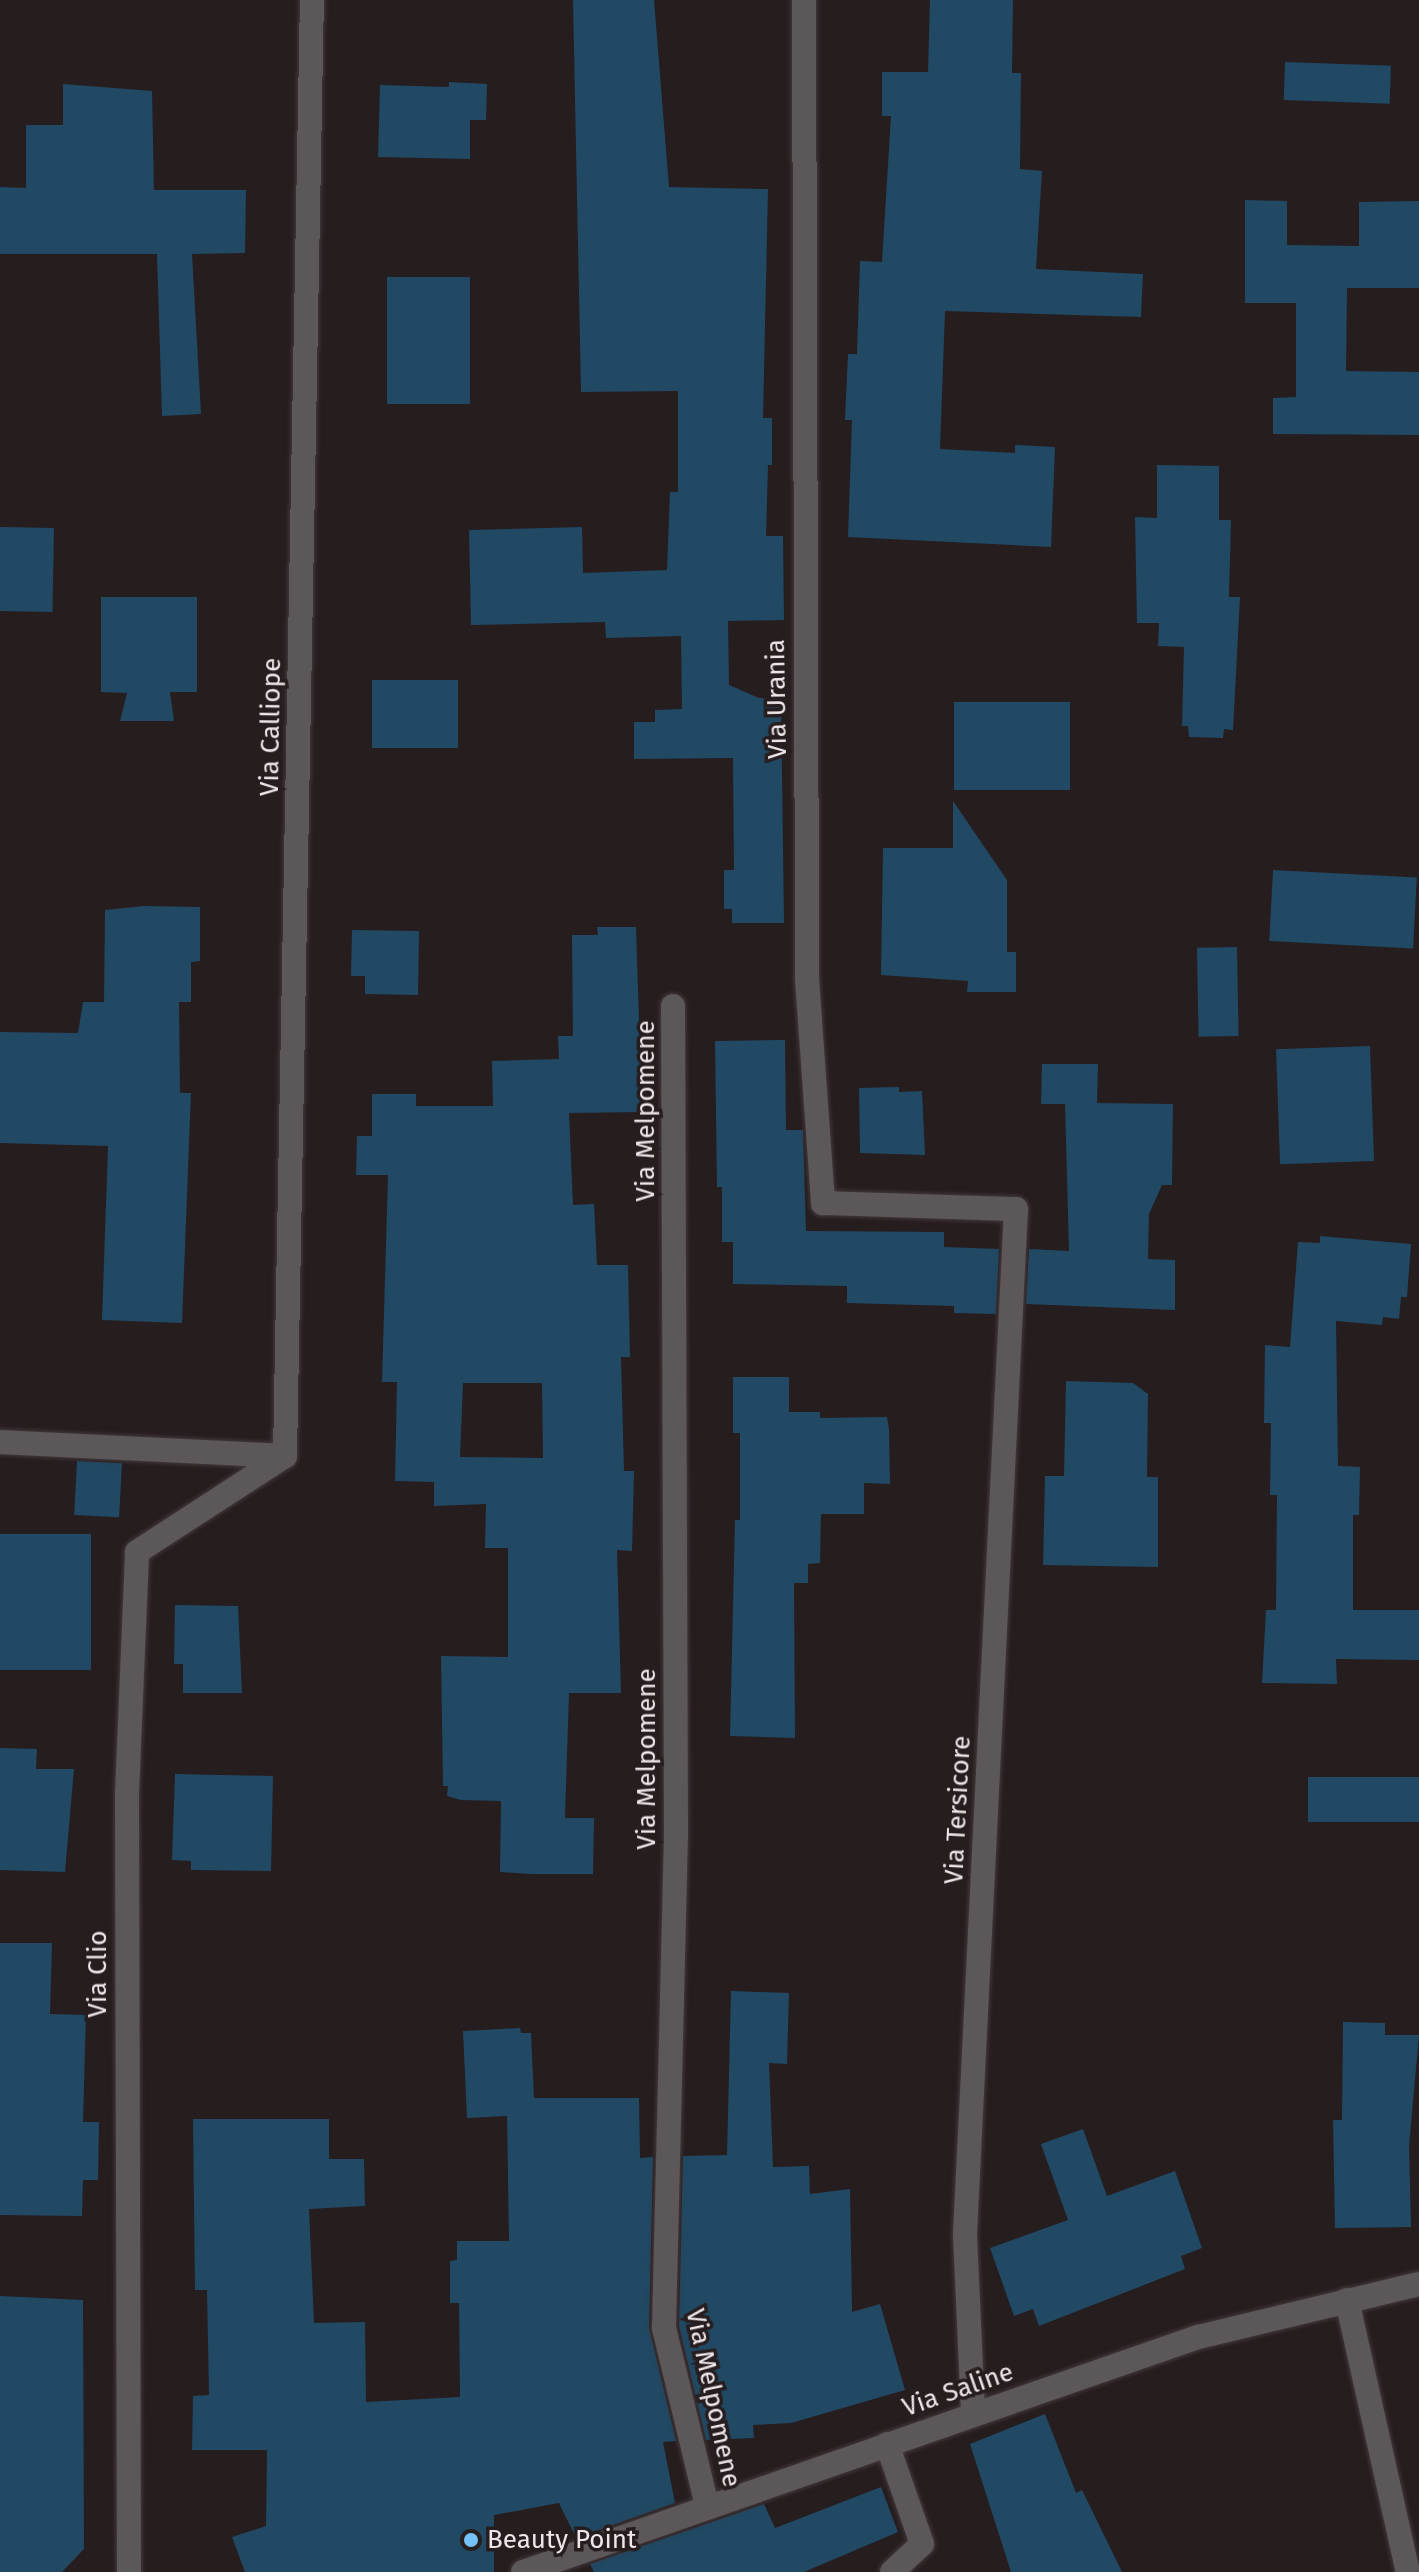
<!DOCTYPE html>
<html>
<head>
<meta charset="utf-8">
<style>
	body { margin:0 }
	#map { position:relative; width:1419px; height:2572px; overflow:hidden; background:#261d1f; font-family:"Fira Sans",sans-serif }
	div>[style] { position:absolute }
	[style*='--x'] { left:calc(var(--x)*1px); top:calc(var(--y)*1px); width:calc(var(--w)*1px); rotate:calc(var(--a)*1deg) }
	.building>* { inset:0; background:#214964; transform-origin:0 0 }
	.roads { filter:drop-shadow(0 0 2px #42393b) drop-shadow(0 0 2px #42393b) }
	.minor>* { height:24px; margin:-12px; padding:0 12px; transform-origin:12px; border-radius:12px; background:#5c5758 }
	.dots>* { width:22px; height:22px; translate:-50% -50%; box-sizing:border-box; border:4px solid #261d1f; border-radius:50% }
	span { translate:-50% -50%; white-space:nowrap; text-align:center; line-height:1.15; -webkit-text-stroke:7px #261d1f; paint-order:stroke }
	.street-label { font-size:26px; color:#eee7e9 }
	.poi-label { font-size:26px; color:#eee7e9 }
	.left { translate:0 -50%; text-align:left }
</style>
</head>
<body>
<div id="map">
	<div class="building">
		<i style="clip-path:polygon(573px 0,654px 0,669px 187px,768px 189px,763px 418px,772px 418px,772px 465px,768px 465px,766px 536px,783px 536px,784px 620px,728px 621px,729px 685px,759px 698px,781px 698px,784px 923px,732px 923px,732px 909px,724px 909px,724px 870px,734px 870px,733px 758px,634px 759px,634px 722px,655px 722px,655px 710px,682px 709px,681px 636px,606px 638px,605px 622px,471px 625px,469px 530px,582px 527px,583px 573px,667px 570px,670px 492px,678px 492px,678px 391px,581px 392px)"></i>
		<i style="clip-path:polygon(930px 0,1013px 0,1012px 73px,1021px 73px,1020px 169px,1042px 171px,1036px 269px,1143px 274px,1141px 317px,945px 311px,940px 449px,1015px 453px,1015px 445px,1055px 447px,1051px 547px,848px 537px,852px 420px,845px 420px,848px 354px,857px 354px,860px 261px,882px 262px,891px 116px,882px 116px,882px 72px,928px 72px)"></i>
		<i style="left:1285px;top:62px;width:106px;height:38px;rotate:2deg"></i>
		<i style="clip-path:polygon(449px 82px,487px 84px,486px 120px,470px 120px,470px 159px,378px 157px,380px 85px,449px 87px)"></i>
		<i style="clip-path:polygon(63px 84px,152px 91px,154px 190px,246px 190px,245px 253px,192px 254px,201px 414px,162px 416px,157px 254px,0 254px,0 187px,26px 188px,26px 125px,63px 125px)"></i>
		<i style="clip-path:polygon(1245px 200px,1287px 201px,1287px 245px,1359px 246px,1359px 202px,1419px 201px,1419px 288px,1347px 288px,1346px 371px,1419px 372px,1419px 435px,1273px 434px,1273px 398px,1296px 397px,1296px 303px,1245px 303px)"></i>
		<i style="left:387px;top:277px;width:83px;height:127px"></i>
		<i style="clip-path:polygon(1157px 465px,1219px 466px,1219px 520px,1231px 520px,1229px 597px,1240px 597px,1233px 730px,1224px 729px,1223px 738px,1189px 737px,1188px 726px,1182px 726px,1184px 647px,1158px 646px,1159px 623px,1137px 623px,1135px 517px,1157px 518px)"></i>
		<i style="left:0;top:527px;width:54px;height:84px;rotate:1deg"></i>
		<i style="clip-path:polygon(101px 597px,197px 597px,197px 692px,170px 692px,174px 721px,120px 721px,127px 693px,101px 692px)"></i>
		<i style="left:372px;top:680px;width:86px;height:68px"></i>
		<i style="left:954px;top:702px;width:116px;height:88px"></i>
		<i style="clip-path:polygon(953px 801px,1007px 880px,1007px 952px,1016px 952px,1016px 992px,967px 992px,968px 981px,881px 975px,883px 848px,953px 848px)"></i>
		<i style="left:1273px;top:870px;width:144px;height:71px;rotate:3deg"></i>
		<i style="clip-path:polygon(144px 906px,200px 907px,200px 961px,191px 962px,191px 1002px,179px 1002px,180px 1093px,191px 1093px,182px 1323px,102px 1320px,108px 1146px,0 1143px,0 1032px,78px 1033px,83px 1002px,104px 1002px,105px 910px)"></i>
		<i style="clip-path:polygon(evenodd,597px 927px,636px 927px,642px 1112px,569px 1113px,573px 1205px,594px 1204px,597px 1265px,628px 1265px,630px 1357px,621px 1357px,624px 1471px,634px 1471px,632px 1551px,617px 1550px,621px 1693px,569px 1693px,565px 1818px,594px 1818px,593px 1874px,531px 1874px,500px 1872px,501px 1801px,461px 1800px,447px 1796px,448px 1786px,443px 1786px,441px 1656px,508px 1657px,508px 1548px,485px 1548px,486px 1504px,434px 1506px,434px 1482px,395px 1481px,397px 1382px,382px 1382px,388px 1175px,356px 1175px,357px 1136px,372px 1136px,372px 1094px,416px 1094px,416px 1106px,493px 1106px,492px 1061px,559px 1059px,558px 1036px,573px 1036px,572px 935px,598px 935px,597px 927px,463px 1383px,542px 1383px,543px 1458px,460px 1457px,463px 1383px)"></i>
		<i style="clip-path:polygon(352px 930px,419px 931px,418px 995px,365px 994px,365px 976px,351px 976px)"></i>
		<i style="left:1237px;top:947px;width:89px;height:40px;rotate:89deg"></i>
		<i style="clip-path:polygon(785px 1040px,786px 1130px,803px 1130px,806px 1231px,944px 1232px,944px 1247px,999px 1249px,996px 1314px,954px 1313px,954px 1306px,847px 1303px,847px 1286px,733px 1284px,733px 1242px,722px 1242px,722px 1187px,717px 1187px,715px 1041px)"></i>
		<i style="left:1370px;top:1046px;width:115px;height:94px;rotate:88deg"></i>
		<i style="clip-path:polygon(1042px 1064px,1098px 1064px,1097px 1103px,1173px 1104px,1172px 1185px,1162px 1185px,1149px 1214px,1148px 1259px,1175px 1260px,1175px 1310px,1026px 1304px,1029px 1249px,1069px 1251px,1065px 1104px,1041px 1104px)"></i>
		<i style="clip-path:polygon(899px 1087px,899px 1092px,922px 1091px,925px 1155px,860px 1153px,859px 1088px)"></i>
		<i style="clip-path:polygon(1320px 1236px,1411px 1244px,1407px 1297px,1401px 1297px,1399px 1319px,1383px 1317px,1382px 1325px,1336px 1321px,1338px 1466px,1360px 1467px,1359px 1515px,1353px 1515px,1353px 1610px,1419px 1610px,1419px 1660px,1336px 1659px,1337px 1684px,1262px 1683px,1266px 1610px,1276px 1610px,1277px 1495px,1270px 1495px,1271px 1423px,1264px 1423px,1265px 1345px,1290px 1347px,1298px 1242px,1320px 1243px)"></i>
		<i style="clip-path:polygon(733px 1377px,789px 1377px,789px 1412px,820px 1412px,820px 1418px,887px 1417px,889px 1429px,890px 1484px,864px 1483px,864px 1514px,821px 1514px,820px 1563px,808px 1564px,808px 1583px,794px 1583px,795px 1738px,730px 1736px,735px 1520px,740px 1520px,740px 1433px,733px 1433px)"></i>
		<i style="clip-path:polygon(1066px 1381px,1133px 1383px,1148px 1394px,1147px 1477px,1158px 1477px,1158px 1567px,1043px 1565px,1045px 1476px,1064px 1476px)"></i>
		<i style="left:77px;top:1461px;width:45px;height:54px;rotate:3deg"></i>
		<i style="left:91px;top:1534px;width:136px;height:91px;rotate:90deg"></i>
		<i style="clip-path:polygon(175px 1605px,238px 1606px,242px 1693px,183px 1693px,183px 1664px,174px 1664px)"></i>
		<i style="clip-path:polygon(0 1748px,37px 1749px,36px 1769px,74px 1769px,65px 1872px,0 1870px)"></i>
		<i style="clip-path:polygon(175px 1774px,273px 1776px,271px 1871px,191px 1870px,191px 1861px,172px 1860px)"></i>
		<i style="left:1419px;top:1777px;width:45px;height:111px;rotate:90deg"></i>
		<i style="clip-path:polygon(0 1943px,52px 1943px,50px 2014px,86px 2015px,83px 2122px,99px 2122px,98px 2180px,83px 2180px,82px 2216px,0 2215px)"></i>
		<i style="clip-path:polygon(731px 1991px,789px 1993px,787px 2064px,769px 2063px,773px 2167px,809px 2166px,810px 2194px,850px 2189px,852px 2312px,880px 2304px,905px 2390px,791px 2423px,753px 2425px,754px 2438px,706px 2440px,679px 2326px,683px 2156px,727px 2155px)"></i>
		<i style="clip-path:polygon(1343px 2022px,1385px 2023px,1385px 2035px,1419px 2035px,1409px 2146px,1411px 2227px,1335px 2228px,1333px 2120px,1342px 2120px)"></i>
		<i style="clip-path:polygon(520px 2028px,521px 2033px,531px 2033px,534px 2098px,639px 2098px,640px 2158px,653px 2157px,649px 2328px,676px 2441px,663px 2442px,675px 2503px,576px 2538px,559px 2503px,494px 2515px,494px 2572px,245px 2572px,232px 2537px,266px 2526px,267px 2450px,192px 2450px,193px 2396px,209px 2395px,207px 2290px,195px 2290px,193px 2119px,329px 2119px,329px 2159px,364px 2159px,365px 2206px,309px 2209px,314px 2323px,365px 2322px,366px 2402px,460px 2397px,459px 2303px,450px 2303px,450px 2261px,457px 2260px,457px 2241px,509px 2241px,507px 2116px,467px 2118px,463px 2031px)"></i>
		<i style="clip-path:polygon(1083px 2129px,1107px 2196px,1175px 2171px,1202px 2248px,1181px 2256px,1185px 2269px,1039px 2326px,1033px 2309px,1014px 2316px,990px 2248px,1068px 2220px,1041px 2144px)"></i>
		<i style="clip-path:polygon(0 2296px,83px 2300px,84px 2549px,62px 2572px,0 2572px)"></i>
		<i style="clip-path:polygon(1045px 2414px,1076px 2493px,1082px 2490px,1122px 2572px,1011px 2572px,970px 2444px)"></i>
		<i style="clip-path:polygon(881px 2487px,898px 2532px,804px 2572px,594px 2572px,590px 2564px,764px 2504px,775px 2528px)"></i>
	</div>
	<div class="roads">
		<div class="minor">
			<i style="--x:804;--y:0;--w:979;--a:89.82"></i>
			<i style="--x:807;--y:979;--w:225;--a:85.9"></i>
			<i style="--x:823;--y:1203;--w:193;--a:1.8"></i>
			<i style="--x:1016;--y:1209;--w:1027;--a:92.85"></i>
			<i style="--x:965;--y:2235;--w:179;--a:87.4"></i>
			<i style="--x:673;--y:1006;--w:829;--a:89.79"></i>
			<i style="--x:676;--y:1835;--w:493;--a:91.4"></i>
			<i style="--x:664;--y:2328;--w:183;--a:76.4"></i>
			<i style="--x:0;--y:1442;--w:285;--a:2.8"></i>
			<i style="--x:285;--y:1456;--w:1456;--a:-88.94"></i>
			<i style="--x:1347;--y:2300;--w:279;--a:77.4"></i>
			<i style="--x:887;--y:2444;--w:106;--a:70.7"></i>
			<i style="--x:922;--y:2544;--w:41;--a:137"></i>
			<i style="--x:129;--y:2572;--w:779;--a:-90.15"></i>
			<i style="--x:127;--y:1793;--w:241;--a:-87.6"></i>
			<i style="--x:137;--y:1552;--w:176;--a:-33"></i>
			<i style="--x:523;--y:2572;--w:715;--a:-19.2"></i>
			<i style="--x:1198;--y:2337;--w:227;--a:-13.5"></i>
		</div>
	</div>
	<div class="dots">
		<i style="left:471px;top:2540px;background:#73c1f6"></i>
	</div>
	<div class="street-label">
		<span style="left:777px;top:699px;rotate:-91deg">Via Urania</span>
		<span style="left:271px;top:727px;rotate:-89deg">Via Calliope</span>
		<span style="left:646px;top:1111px;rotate:-90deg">Via Melpomene</span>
		<span style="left:647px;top:1759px;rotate:-90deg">Via Melpomene</span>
		<span style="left:958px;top:1810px;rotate:-87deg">Via Tersicore</span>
		<span style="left:98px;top:1974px;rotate:-90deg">Via Clio</span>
		<span style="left:958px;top:2390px;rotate:-19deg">Via Saline</span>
		<span style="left:713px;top:2398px;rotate:78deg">Via Melpomene</span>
	</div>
	<div class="poi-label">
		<span class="left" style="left:487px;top:2540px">Beauty Point</span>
	</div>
</div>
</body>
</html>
